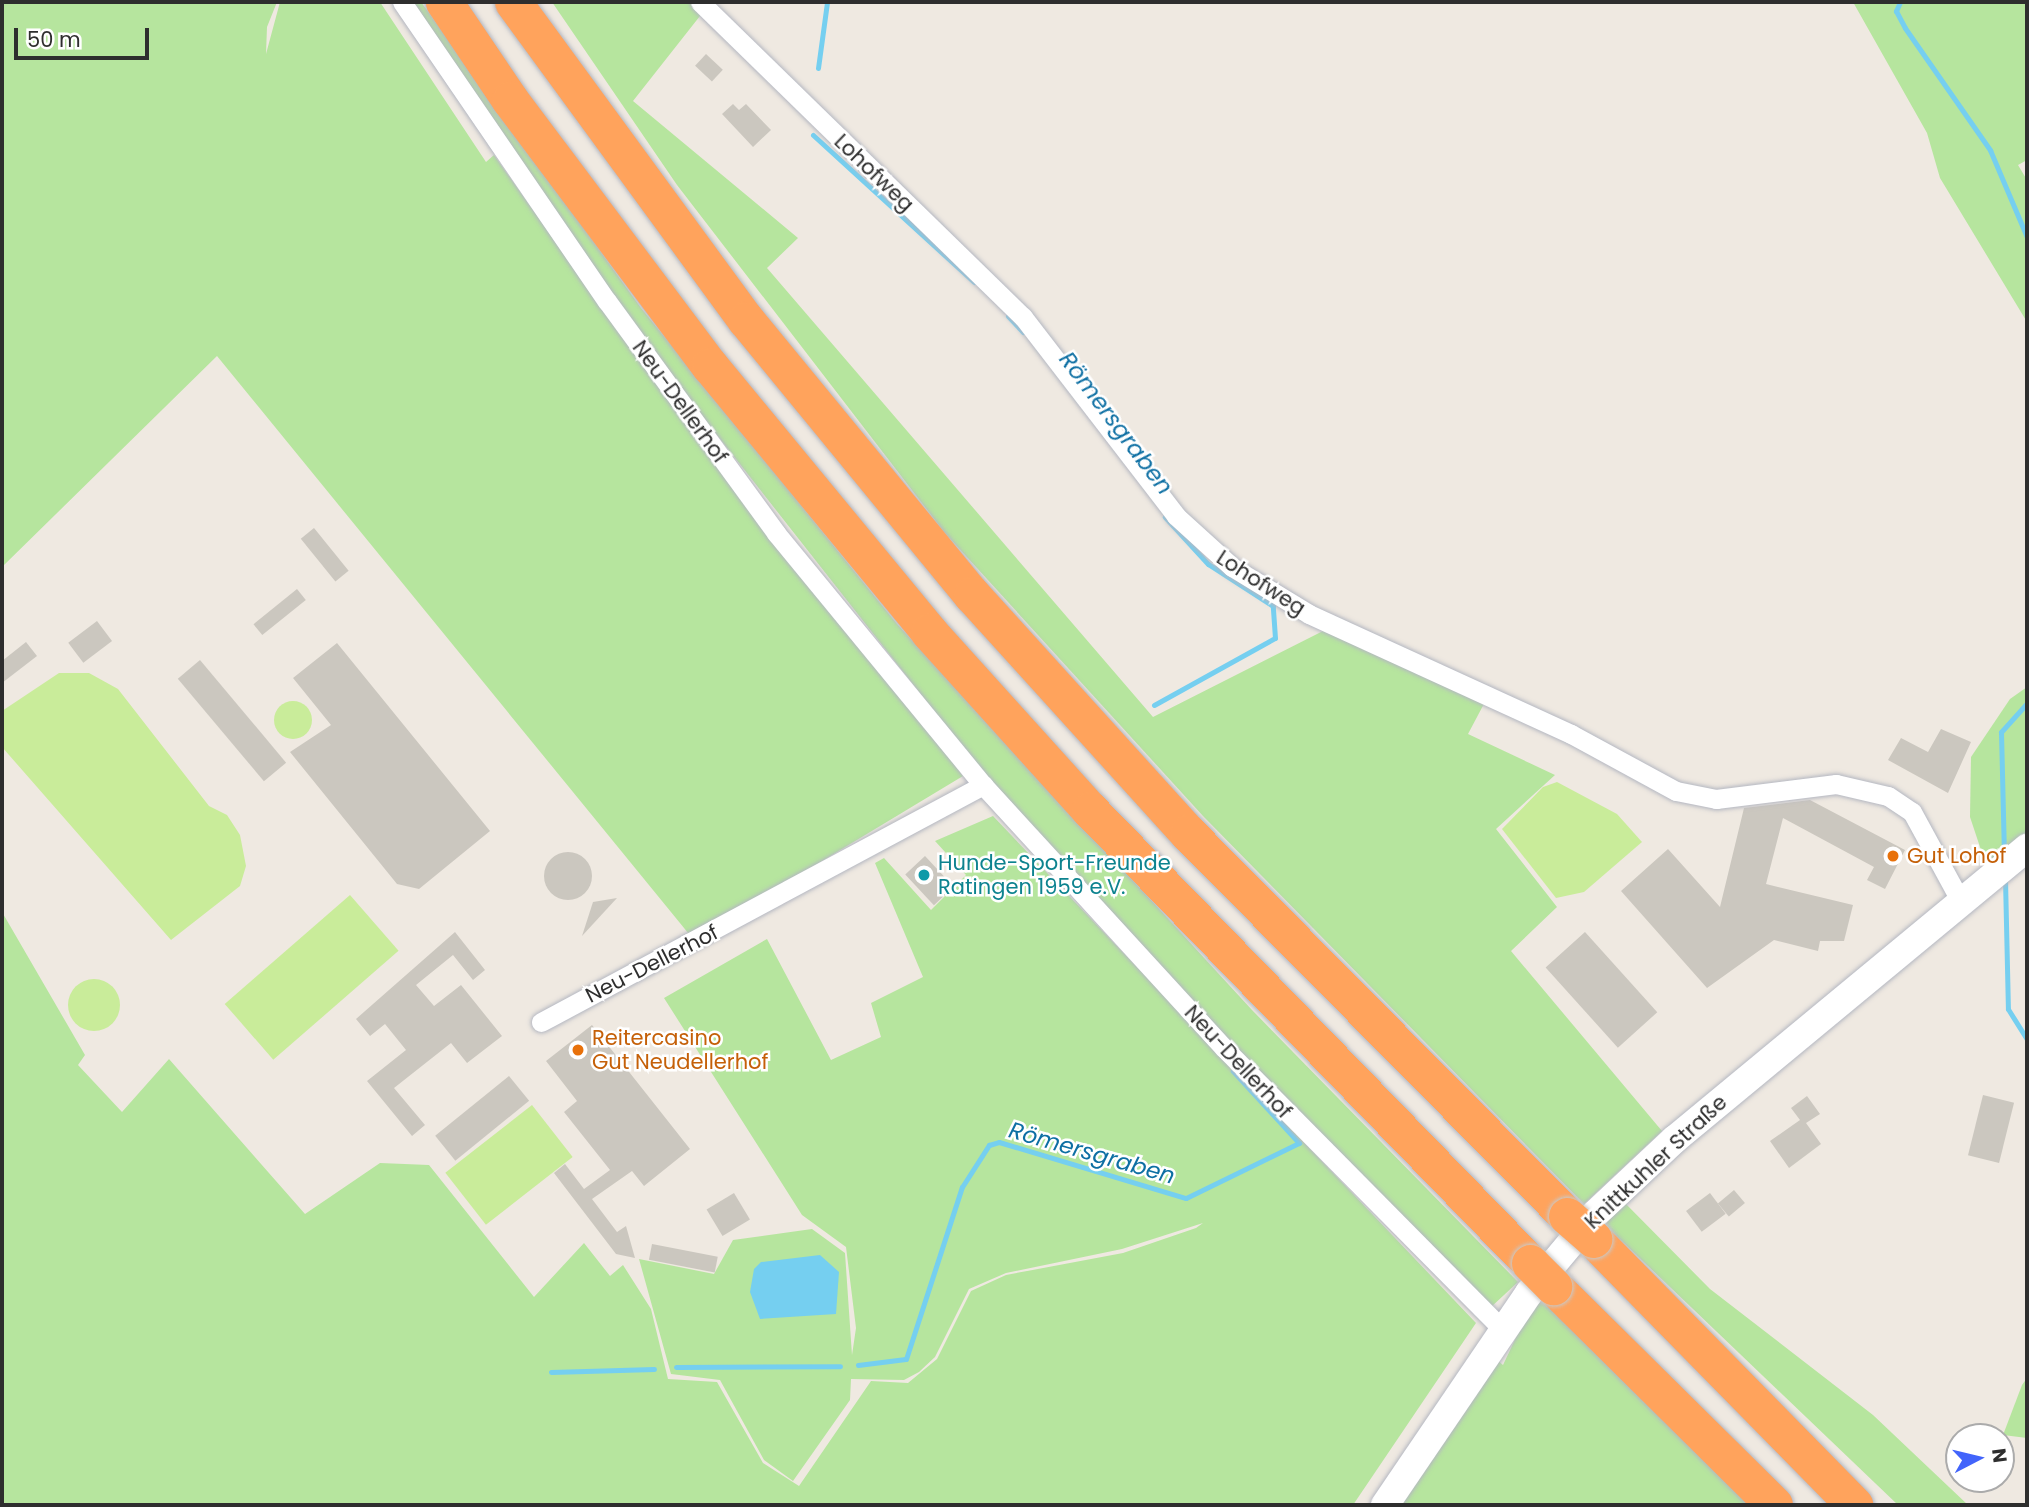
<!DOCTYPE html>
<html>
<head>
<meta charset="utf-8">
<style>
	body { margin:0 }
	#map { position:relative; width:2029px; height:1507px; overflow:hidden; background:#efe9e1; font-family:Poppins,sans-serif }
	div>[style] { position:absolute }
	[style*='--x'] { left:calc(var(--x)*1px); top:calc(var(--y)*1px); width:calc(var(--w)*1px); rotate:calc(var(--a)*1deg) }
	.green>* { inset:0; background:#b6e59e }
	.pitch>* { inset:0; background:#c9ec9a; transform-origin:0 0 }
	.round { border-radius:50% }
	.water>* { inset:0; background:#75cff0 }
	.stream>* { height:5px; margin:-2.5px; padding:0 2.5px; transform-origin:2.5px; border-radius:2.5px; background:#75cff0 }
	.building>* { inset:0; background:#cbc7bf; transform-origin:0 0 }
	.roads { filter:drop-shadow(0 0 2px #b4b7c1) drop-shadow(0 0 2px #b4b7c1) }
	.street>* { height:19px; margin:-9.5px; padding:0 9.5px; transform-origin:9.5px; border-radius:9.5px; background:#fff }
	.secondary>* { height:28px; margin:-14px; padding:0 14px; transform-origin:14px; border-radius:14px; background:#fff }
	.highway>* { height:37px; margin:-18.5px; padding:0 18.5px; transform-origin:18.5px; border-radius:18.5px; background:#ffa35c }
	.bridges { filter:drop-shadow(0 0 2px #c9c9c9) drop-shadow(0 0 2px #c9c9c9) }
	.highway-bridge>* { height:37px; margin:-18.5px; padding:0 18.5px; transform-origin:18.5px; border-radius:18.5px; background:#ffa35c }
	.dots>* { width:19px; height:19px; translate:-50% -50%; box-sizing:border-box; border:4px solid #fff; border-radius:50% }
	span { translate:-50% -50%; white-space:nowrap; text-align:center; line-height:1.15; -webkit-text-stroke:5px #fff; paint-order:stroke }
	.street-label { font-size:21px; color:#2e2e2e }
	.food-label { font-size:21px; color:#c56008 }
	.left { translate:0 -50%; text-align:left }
	.culture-label { font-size:21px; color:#0d838f }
	.water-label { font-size:23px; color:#0d6fa3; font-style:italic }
	.frame { position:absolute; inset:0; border:4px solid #2e2e2e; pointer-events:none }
	.north { position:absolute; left:1945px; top:1423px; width:70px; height:70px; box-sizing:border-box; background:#fff; border:2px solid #ababab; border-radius:50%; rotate:83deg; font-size:19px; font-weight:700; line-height:28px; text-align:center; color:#2e2e2e }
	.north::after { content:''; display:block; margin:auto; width:24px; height:32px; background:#4264fb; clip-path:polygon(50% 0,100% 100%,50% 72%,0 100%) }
	.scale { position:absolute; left:14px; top:28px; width:135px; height:32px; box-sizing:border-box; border:4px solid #2e2e2e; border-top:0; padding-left:9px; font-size:21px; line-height:24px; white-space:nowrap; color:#2e2e2e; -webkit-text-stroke:5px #fff; paint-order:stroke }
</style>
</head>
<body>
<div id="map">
	<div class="green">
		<i style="clip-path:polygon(2px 2px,277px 2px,267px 27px,266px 54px,280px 2px,380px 2px,486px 162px,494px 155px,602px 308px,963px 776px,693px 939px,217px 356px,2px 567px)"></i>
		<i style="clip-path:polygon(410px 2px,421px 2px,641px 308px,897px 624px,1252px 1010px,1518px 1282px,1490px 1308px,1230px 1043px,989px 781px,625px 318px)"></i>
		<i style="clip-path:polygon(552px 2px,711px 2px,633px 101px,798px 238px,767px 268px,1153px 717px,1323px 631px,1486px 700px,1468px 734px,1555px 775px,1496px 829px,1557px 907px,1511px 951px,1662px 1131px,1584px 1204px,1203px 816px,945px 533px,677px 185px)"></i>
		<i style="clip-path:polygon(1853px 2px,2027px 2px,2027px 160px,2018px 165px,2027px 180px,2027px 322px,1940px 178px,1927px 133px)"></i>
		<i style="clip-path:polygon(2027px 687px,2027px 835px,1986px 865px,1970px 817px,1971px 757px,2010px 699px)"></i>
		<i style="clip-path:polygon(993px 816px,1476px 1323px,1353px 1505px,2px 1505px,2px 912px,85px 1055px,78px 1065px,122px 1112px,169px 1059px,305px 1214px,380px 1163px,429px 1165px,534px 1297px,584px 1243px,610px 1276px,623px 1265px,651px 1309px,668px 1379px,717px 1382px,763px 1463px,799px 1486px,871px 1381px,908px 1383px,937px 1359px,971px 1291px,1006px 1275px,1123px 1253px,1196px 1228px,1203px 1223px,1122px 1249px,1006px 1273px,969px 1289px,935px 1357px,919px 1372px,904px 1380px,851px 1379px,850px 1400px,793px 1481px,764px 1460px,720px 1380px,671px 1374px,639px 1259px,714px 1274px,733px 1240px,812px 1229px,845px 1253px,852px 1355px,856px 1328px,846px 1247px,802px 1215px,664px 998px,767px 939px,831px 1060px,881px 1037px,871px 1003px,923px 977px,875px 863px,884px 858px,931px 910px,966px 875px,935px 841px)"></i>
		<i style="clip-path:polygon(1622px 1200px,1710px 1289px,1873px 1415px,1968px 1505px,1898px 1505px,1602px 1222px)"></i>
		<i style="clip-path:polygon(1537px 1293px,1753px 1505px,1397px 1505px,1497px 1360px,1503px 1365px)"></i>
		<i style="clip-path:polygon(2027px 1378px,2027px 1438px,2003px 1435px,2022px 1385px)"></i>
	</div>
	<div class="pitch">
		<i style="clip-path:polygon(59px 673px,89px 673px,118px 689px,209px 806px,227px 815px,240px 835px,246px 866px,240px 886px,171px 940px,2px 747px,2px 711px)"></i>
		<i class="round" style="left:274px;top:701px;width:38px;height:38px"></i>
		<i style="clip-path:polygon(1557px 782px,1617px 814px,1642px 842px,1584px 892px,1556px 898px,1502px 829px,1543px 787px)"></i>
		<i style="left:350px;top:895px;width:74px;height:166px;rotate:49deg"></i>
		<i class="round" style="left:68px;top:979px;width:52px;height:52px"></i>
		<i style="left:532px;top:1105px;width:66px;height:110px;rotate:52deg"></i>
	</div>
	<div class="water">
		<i style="clip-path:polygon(820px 1255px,839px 1272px,836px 1314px,760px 1319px,750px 1292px,754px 1269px,761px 1262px)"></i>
	</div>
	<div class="stream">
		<i style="--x:1900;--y:2;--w:10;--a:114"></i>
		<i style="--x:1896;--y:11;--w:19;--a:62"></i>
		<i style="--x:1905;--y:28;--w:149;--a:55.1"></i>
		<i style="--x:1990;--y:150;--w:95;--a:67"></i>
		<i style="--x:818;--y:68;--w:67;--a:-82.2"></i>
		<i style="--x:813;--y:135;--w:218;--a:42.4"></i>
		<i style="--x:1008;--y:316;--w:22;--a:47"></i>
		<i style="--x:1154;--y:705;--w:138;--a:-29"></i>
		<i style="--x:1275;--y:638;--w:32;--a:-94"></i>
		<i style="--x:1273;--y:606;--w:77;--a:-147.1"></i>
		<i style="--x:1208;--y:564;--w:64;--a:-132.5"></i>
		<i style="--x:2004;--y:855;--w:123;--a:-91.4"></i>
		<i style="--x:2001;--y:732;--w:39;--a:-48"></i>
		<i style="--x:2005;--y:879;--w:130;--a:88.7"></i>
		<i style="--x:2008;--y:1009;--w:36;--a:58"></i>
		<i style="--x:858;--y:1365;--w:48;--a:-7.1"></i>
		<i style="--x:906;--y:1359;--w:181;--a:-72"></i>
		<i style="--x:962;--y:1187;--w:50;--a:-57.3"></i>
		<i style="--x:989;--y:1145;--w:10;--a:-17"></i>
		<i style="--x:999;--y:1142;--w:195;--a:16.7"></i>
		<i style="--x:1186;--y:1198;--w:126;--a:-26"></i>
		<i style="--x:1299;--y:1143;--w:98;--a:-132.5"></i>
		<i style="--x:676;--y:1367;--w:164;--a:-0.3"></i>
		<i style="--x:551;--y:1372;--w:103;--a:-1.7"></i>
	</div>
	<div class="building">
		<i style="left:706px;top:54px;width:23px;height:16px;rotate:43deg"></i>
		<i style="clip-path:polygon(733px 104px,739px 110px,746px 104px,771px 130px,753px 147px,722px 114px)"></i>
		<i style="left:314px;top:528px;width:55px;height:17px;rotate:51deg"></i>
		<i style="left:297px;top:589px;width:14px;height:56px;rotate:51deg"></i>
		<i style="left:97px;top:621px;width:25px;height:36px;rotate:53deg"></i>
		<i style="clip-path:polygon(26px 642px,37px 656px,2px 683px,2px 661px)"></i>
		<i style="clip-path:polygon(337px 643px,490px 831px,419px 889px,397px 884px,290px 752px,331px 725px,293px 678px)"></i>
		<i style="left:200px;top:660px;width:134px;height:29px;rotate:50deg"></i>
		<i style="clip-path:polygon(1941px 729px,1971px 742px,1948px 793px,1888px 760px,1901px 738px,1928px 752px)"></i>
		<i style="clip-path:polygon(1810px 800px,1905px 850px,1885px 889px,1867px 880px,1874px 867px,1783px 818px,1766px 884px,1853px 905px,1844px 941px,1820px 941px,1818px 951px,1774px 940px,1707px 988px,1621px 891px,1668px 849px,1720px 907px,1744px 808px)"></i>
		<i class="round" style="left:544px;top:852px;width:48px;height:48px"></i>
		<i style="left:925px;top:856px;width:42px;height:27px;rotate:47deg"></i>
		<i style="clip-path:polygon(617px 898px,582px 936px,593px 902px)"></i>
		<i style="clip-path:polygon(455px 932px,485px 970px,473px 980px,453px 955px,416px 985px,434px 1006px,461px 985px,502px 1036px,467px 1063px,451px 1043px,394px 1088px,425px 1125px,412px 1136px,367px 1081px,406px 1050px,385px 1024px,370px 1036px,356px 1019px)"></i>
		<i style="left:1585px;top:932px;width:108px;height:53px;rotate:48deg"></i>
		<i style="clip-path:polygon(592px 1025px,690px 1149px,644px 1186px,632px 1171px,592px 1199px,617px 1232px,626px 1226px,635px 1258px,616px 1254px,554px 1173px,565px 1164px,584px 1189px,610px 1170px,564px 1112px,577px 1101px,546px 1061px)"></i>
		<i style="left:509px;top:1076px;width:32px;height:95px;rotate:51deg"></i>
		<i style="left:1983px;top:1095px;width:32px;height:62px;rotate:14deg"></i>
		<i style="clip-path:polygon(1807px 1096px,1820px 1114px,1806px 1123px,1821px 1144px,1789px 1168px,1770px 1141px,1800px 1120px,1791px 1108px)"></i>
		<i style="left:1734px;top:1190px;width:17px;height:21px;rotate:50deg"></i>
		<i style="left:734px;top:1193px;width:31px;height:32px;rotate:59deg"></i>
		<i style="left:1710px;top:1193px;width:26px;height:30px;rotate:53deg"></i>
		<i style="left:652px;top:1244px;width:67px;height:16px;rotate:11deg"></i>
	</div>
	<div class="roads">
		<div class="street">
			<i style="--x:402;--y:2;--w:363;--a:55.6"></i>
			<i style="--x:607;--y:301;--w:287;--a:53.9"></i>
			<i style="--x:776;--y:533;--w:326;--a:50.6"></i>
			<i style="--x:983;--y:785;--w:357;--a:47.5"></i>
			<i style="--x:1224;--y:1048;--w:397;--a:45.3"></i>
			<i style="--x:700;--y:2;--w:451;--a:44.3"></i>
			<i style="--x:1023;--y:317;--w:251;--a:52.4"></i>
			<i style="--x:1176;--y:516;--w:76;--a:42.3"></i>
			<i style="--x:1232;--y:567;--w:90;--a:31.4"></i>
			<i style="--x:1309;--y:614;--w:288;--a:24.6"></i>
			<i style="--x:1571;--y:734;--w:119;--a:28.5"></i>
			<i style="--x:1676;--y:791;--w:41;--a:11.3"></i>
			<i style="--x:1716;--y:799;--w:121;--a:-7.1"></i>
			<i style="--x:1836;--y:784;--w:53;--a:13"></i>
			<i style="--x:1888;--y:796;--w:29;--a:34"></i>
			<i style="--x:1912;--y:812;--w:100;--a:61.4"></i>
			<i style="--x:541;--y:1022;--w:502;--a:-28.2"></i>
		</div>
		<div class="secondary">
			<i style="--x:1385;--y:1505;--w:256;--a:-55.8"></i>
			<i style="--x:1529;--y:1293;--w:103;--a:-50.1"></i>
			<i style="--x:1595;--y:1214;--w:110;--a:-43.2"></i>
			<i style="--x:1675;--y:1139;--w:457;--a:-39.6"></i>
		</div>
		<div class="highway">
			<i style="--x:444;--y:2;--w:118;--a:56"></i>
			<i style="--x:510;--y:100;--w:333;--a:53.1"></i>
			<i style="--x:710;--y:366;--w:345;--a:50.5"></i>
			<i style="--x:929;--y:632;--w:240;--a:47.9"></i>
			<i style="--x:1090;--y:810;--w:632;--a:45.83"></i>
			<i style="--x:513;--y:2;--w:394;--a:53.8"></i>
			<i style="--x:746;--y:320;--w:356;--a:50.6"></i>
			<i style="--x:972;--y:595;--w:321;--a:47.8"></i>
			<i style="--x:1188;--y:833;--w:539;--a:45.3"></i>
			<i style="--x:1593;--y:1239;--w:373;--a:45.5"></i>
			<i style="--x:1553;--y:1286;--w:311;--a:44.7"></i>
		</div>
	</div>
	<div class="bridges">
		<div class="highway-bridge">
			<i style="--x:1567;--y:1216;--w:35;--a:41"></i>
			<i style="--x:1530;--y:1263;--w:33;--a:45"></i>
		</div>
	</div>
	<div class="dots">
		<i style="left:1893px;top:856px;background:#e8710a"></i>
		<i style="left:924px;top:875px;background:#0f9aa8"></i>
		<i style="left:578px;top:1050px;background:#e8710a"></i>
	</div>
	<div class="street-label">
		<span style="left:874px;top:173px;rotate:44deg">Lohofweg</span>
		<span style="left:680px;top:402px;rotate:54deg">Neu-Dellerhof</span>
		<span style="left:1261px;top:583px;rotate:33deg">Lohofweg</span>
		<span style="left:652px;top:964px;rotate:-27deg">Neu-Dellerhof</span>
		<span style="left:1238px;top:1062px;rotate:47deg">Neu-Dellerhof</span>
		<span style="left:1656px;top:1162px;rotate:-43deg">Knittkuhler Straße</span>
	</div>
	<div class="food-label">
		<span class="left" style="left:1907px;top:856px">Gut Lohof</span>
		<span class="left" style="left:592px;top:1050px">Reitercasino<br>Gut Neudellerhof</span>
	</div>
	<div class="culture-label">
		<span class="left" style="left:938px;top:875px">Hunde-Sport-Freunde<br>Ratingen 1959 e.V.</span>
	</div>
	<div class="water-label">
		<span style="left:1116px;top:423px;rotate:53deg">Römersgraben</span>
		<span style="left:1092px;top:1153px;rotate:16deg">Römersgraben</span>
	</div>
	<div class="frame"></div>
	<div class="north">N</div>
	<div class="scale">50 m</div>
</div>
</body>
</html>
